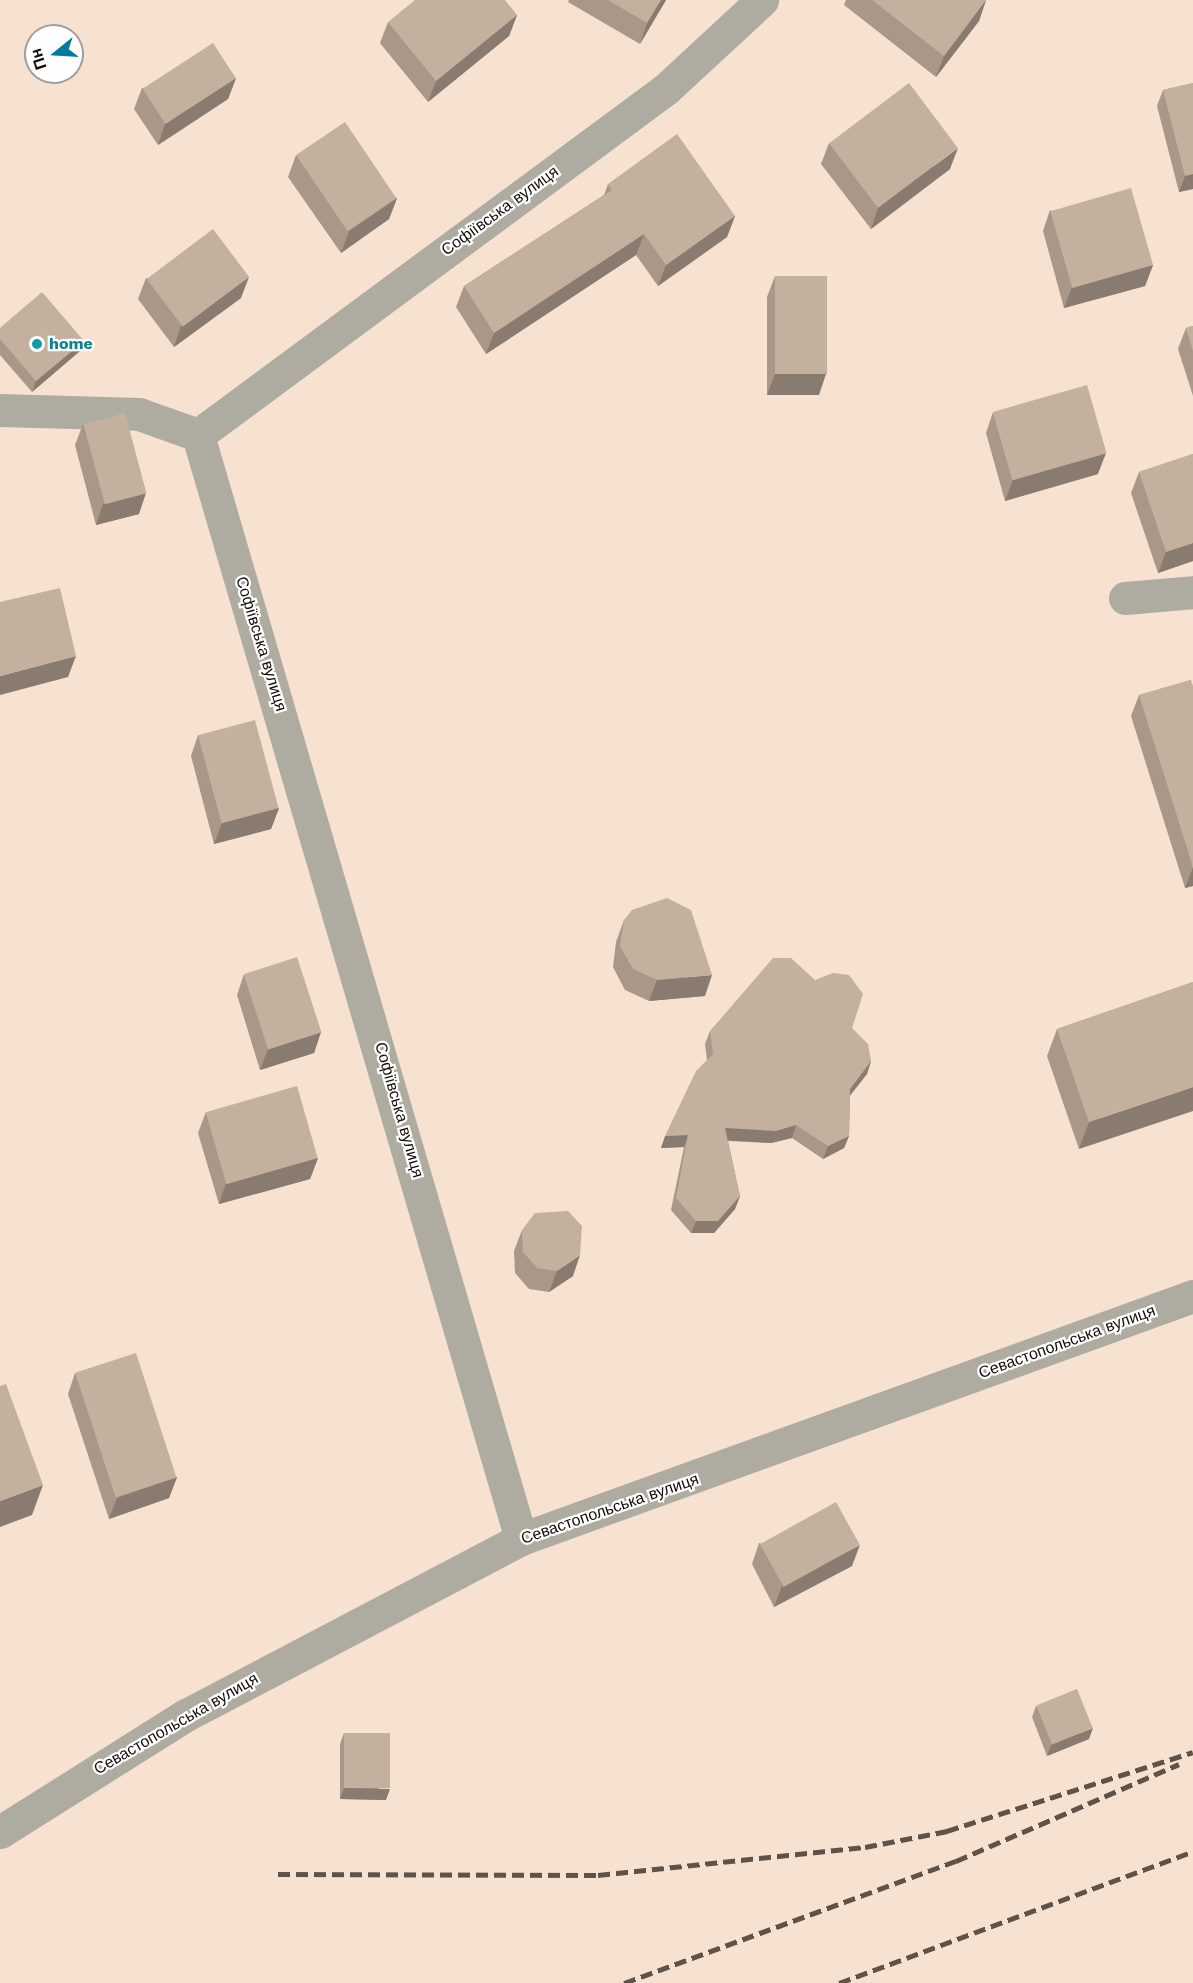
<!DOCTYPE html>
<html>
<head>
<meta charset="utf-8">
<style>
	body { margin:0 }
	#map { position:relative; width:1193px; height:1983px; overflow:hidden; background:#f7e1d0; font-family:"Work Sans",sans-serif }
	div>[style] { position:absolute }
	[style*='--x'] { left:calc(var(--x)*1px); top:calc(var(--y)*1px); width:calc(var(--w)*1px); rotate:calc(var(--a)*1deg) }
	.minor>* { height:33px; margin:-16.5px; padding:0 16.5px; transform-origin:16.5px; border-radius:16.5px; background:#aeaba1 }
	.rail>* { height:4.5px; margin-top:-2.25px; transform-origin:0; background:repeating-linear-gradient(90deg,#5e5249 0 12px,transparent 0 18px) }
	.wall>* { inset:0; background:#a99789 }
	.shaded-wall>* { inset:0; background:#897b6f }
	.building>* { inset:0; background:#c4b09f; transform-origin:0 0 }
	.dots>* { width:16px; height:16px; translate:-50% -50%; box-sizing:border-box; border:3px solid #fff; border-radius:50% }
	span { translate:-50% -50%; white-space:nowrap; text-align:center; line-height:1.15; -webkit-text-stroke:4.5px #fff; paint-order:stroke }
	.street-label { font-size:16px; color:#130d07 }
	.culture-label { font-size:16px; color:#0d838f; font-weight:700 }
	.left { translate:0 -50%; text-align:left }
	.north { position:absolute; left:24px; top:24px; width:60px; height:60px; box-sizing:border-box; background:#fff; border:2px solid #a19e9c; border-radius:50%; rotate:252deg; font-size:16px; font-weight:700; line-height:24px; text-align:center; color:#130d07 }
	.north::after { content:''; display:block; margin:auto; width:21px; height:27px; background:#0279a1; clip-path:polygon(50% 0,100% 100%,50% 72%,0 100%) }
</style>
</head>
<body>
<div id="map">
	<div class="minor">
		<i style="--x:0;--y:410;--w:139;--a:1.6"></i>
		<i style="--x:139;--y:414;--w:63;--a:19.6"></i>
		<i style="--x:1125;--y:598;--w:68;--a:-5"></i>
		<i style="--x:521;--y:1539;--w:1150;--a:-106.31"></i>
		<i style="--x:198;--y:435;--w:582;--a:-36.48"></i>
		<i style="--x:666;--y:89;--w:131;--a:-42.8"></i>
		<i style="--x:0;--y:1832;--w:220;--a:-32.2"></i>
		<i style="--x:186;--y:1715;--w:378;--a:-27.7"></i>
		<i style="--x:521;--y:1539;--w:715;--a:-19.88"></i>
	</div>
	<div class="rail">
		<i style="--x:278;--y:1874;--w:320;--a:0.2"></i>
		<i style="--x:598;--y:1875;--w:268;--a:-6"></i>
		<i style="--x:865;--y:1847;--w:84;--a:-11"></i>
		<i style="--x:947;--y:1831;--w:258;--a:-17.8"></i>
		<i style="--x:624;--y:1983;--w:354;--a:-20.2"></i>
		<i style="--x:956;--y:1861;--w:243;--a:-23.5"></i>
		<i style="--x:839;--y:1983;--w:378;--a:-20.4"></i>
	</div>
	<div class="wall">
		<i style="clip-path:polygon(569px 0,666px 0,640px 44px,568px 2px)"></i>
		<i style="clip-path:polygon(846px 0,986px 0,979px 21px,936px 77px,844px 5px)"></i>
		<i style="clip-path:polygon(517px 15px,509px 36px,428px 102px,380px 43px,388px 22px)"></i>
		<i style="clip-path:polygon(236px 78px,228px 99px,158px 145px,134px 109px,142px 88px)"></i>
		<i style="clip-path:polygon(1193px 83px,1193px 189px,1179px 192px,1157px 106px,1163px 90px)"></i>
		<i style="clip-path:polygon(829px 143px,950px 169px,871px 229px,821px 164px)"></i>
		<i style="clip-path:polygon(296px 155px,397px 198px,389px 219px,341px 253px,288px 177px)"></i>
		<i style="clip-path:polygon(608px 184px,735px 216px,727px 237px,658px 286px,636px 255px,486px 354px,456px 307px,464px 286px,604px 195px)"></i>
		<i style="clip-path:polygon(1050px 210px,1153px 265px,1145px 286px,1064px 308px,1043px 231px)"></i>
		<i style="clip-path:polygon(775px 276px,819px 395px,767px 395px,767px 297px)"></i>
		<i style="clip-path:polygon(146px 278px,241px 298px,174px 347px,138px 299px)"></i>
		<i style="clip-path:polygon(1193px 326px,1193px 396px,1178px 349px,1186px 328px)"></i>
		<i style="clip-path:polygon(0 328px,84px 341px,80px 351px,32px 392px,0 355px)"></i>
		<i style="clip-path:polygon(993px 412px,1098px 474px,1005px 501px,986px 433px)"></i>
		<i style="clip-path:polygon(83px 424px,139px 514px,96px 525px,75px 445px)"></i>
		<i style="clip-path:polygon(1193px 454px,1193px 561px,1158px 573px,1131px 493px,1139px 472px)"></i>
		<i style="clip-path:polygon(1191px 680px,1193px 886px,1185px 888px,1131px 716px,1139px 695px)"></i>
		<i style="clip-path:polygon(198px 735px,279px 808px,271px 829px,214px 844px,191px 756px)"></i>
		<i style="clip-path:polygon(624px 920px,705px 996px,649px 1001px,625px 990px,613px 967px,616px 942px)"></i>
		<i style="clip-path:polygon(244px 974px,321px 1032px,314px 1053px,260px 1070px,237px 995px)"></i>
		<i style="clip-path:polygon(1193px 982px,1079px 1149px,1047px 1056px,1057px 1029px)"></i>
		<i style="clip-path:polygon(852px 1028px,871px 1061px,867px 1074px,850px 1096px,849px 1136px,844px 1148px,823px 1159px,792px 1138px,771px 1143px,728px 1141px,740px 1196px,735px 1209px,714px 1233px,691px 1233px,671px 1210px,684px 1147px,661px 1148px,707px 1060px,705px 1044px,710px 1031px)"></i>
		<i style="clip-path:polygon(206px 1112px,318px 1158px,310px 1179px,219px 1204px,198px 1133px)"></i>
		<i style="clip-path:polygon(522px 1230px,573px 1276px,549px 1292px,529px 1289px,515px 1273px,514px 1251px)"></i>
		<i style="clip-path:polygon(75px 1373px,177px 1477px,169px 1498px,109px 1519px,68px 1394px)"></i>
		<i style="clip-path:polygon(759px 1543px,852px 1566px,774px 1607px,752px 1564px)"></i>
		<i style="clip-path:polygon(1036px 1706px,1089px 1739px,1047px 1756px,1032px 1717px)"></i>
		<i style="clip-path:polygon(344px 1733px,386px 1800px,340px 1799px,340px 1744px)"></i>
	</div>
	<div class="shaded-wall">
		<i style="clip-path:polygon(661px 0,666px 0,640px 44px,647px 23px)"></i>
		<i style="clip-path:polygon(986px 0,979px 21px,936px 77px,944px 56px)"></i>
		<i style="clip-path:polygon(517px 15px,509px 36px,428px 102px,436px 81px)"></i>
		<i style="clip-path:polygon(236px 78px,228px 99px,158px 145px,165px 124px)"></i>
		<i style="clip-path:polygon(958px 148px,950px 169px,871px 229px,878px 208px)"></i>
		<i style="clip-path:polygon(1193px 174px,1193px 189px,1179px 192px,1185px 176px)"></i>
		<i style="clip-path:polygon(397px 198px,389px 219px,341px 253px,349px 231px)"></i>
		<i style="clip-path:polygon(735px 216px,727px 237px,658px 286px,666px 265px)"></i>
		<i style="clip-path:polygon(644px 234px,636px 255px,486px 354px,494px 333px)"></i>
		<i style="clip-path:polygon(1153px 265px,1145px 286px,1064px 308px,1072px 287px)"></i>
		<i style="clip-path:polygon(249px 277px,241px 298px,174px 347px,181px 326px)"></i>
		<i style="clip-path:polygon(84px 341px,80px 351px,32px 392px,36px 381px)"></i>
		<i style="clip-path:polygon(775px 374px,826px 374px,819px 395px,767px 395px)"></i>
		<i style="clip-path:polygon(1106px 453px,1098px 474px,1005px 501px,1013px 480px)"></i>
		<i style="clip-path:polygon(146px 493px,139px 514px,96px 525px,103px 504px)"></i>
		<i style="clip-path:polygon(1193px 543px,1193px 561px,1158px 573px,1166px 552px)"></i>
		<i style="clip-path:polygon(76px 656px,68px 677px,0 695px,0 676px)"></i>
		<i style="clip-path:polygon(279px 808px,271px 829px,214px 844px,222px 823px)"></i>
		<i style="clip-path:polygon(1193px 867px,1193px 886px,1185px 888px)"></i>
		<i style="clip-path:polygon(712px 975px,705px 996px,649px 1001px,657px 980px)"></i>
		<i style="clip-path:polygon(321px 1032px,314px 1053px,260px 1070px,268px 1049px)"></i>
		<i style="clip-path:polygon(871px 1061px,867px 1074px,845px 1101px,850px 1089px)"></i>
		<i style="clip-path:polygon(1193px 1087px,1193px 1111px,1079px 1149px,1089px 1122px)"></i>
		<i style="clip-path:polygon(796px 1125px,792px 1138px,771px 1143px,721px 1140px,725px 1128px)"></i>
		<i style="clip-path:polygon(688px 1135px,684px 1147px,661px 1148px,665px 1136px)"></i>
		<i style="clip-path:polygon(849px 1136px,844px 1148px,823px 1159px,828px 1146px)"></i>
		<i style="clip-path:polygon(318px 1158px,310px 1179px,219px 1204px,226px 1183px)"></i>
		<i style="clip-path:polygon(740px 1196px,735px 1209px,714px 1233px,691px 1233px,696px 1221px)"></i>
		<i style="clip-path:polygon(580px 1255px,573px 1276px,549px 1292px,557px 1271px)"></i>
		<i style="clip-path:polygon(177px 1477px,169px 1498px,109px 1519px,117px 1498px)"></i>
		<i style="clip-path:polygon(43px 1485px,32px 1515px,0 1527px,0 1501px)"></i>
		<i style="clip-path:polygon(860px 1545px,852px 1566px,774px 1607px,782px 1586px)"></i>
		<i style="clip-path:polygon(1093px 1728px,1089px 1739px,1047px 1756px,1051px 1745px)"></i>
		<i style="clip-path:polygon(344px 1788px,390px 1789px,386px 1800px,340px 1799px)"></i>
	</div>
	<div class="building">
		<i style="clip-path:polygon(415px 0,505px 0,517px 15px,436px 81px,388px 22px)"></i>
		<i style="clip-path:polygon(608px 0,661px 0,647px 23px)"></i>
		<i style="clip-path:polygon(872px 0,986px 0,944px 56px)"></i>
		<i style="left:213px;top:43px;width:42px;height:84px;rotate:57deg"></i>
		<i style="left:909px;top:83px;width:81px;height:100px;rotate:53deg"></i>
		<i style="clip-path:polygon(1193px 83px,1193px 174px,1185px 176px,1163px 90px)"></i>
		<i style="left:345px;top:122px;width:92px;height:59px;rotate:56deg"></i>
		<i style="clip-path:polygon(677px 134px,735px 216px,666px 265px,644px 234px,494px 333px,464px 286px,612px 190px,608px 184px)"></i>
		<i style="left:1131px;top:188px;width:80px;height:84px;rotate:74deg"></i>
		<i style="left:213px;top:229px;width:60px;height:83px;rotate:53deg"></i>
		<i style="left:775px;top:276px;width:52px;height:98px"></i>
		<i style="clip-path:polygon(42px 292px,84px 341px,36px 381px,0 339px,0 328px)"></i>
		<i style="clip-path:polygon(1193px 326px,1193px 351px,1186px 328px)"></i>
		<i style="left:1087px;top:385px;width:71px;height:98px;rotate:74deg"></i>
		<i style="left:125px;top:413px;width:83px;height:43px;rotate:75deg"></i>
		<i style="clip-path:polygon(1193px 454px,1193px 543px,1166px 552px,1139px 472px)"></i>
		<i style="clip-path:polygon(60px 588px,76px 656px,0 676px,0 602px)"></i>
		<i style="clip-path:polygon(1191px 680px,1193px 686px,1193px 867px,1139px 695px)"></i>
		<i style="left:255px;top:720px;width:91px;height:59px;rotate:75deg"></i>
		<i style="clip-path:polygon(667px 898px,691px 910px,712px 975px,657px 980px,633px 969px,620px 946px,624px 920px,632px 910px)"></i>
		<i style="left:297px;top:957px;width:79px;height:56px;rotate:72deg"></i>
		<i style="clip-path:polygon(773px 958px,791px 958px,815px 980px,833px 973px,849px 975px,863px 994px,852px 1028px,868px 1044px,871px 1061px,850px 1089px,849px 1136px,828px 1146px,796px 1125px,776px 1131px,725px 1128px,740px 1196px,718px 1221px,696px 1221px,676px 1198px,688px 1135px,665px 1136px,696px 1071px,713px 1054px,710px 1031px)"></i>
		<i style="clip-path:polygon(1193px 982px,1193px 1087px,1089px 1122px,1057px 1029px)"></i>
		<i style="left:297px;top:1086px;width:75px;height:95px;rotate:74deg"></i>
		<i style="clip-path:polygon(568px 1211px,582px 1226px,580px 1255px,557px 1271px,537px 1268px,523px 1252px,522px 1230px,535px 1213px)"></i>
		<i style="left:136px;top:1353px;width:131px;height:64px;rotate:72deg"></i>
		<i style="clip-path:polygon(6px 1384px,43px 1485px,0 1501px,0 1386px)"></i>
		<i style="left:836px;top:1502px;width:49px;height:87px;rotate:61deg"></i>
		<i style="left:1077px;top:1689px;width:42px;height:44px;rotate:68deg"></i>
		<i style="left:344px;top:1733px;width:46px;height:55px"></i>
	</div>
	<div class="dots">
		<i style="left:37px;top:344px;background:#0f9aa8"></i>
	</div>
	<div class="street-label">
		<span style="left:500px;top:211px;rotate:-36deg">Софіївська вулиця</span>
		<span style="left:261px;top:644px;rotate:73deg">Софіївська вулиця</span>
		<span style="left:399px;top:1110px;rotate:74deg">Софіївська вулиця</span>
		<span style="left:1067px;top:1342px;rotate:-20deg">Севастопольська вулиця</span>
		<span style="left:610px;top:1509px;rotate:-19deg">Севастопольська вулиця</span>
		<span style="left:176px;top:1724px;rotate:-30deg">Севастопольська вулиця</span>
	</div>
	<div class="culture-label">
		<span class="left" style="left:49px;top:344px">home</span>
	</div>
	<div class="north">Пн</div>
</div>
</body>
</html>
